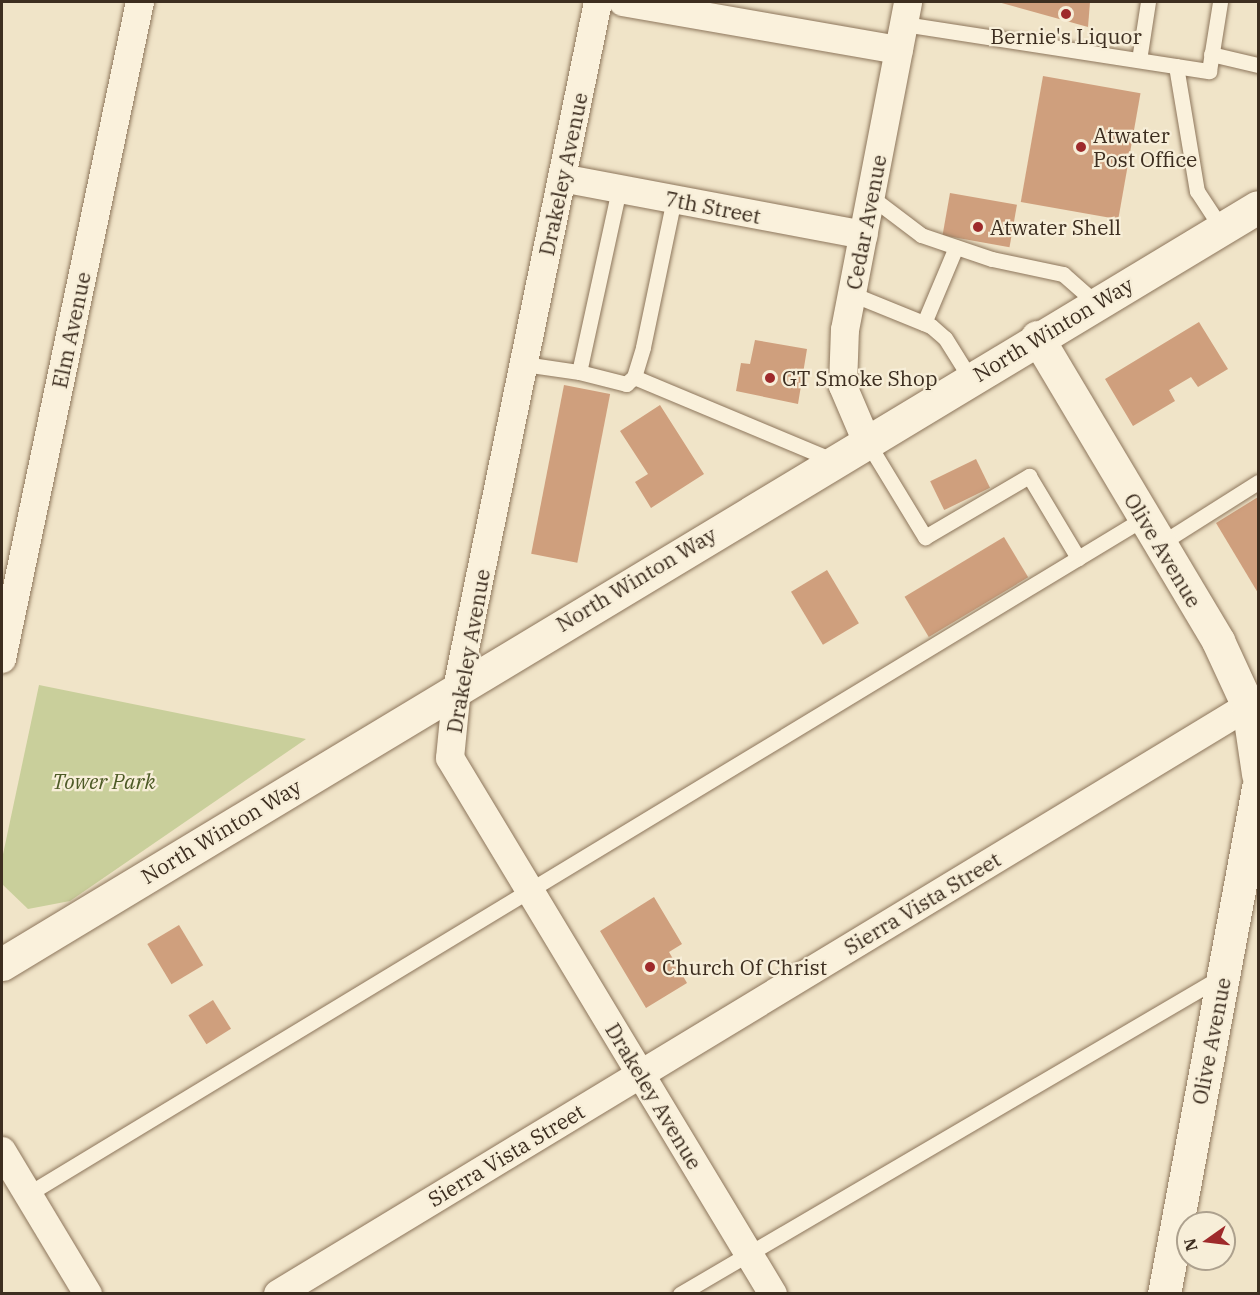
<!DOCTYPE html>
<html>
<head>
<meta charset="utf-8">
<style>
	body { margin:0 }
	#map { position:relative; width:1260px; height:1295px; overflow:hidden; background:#f0e4c8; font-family:"IBM Plex Serif",serif }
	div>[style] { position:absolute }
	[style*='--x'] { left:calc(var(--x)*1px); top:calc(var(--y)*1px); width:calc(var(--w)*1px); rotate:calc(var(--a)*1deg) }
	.green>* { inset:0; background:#c9cf9b }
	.building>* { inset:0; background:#cf9f7d; transform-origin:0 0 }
	.roads { filter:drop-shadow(0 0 2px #8d765c) drop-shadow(0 0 2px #8d765c) }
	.service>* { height:15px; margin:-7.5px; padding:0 7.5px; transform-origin:7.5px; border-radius:7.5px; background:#faf1dc }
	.minor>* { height:28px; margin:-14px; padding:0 14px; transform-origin:14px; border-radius:14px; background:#faf1dc }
	.secondary>* { height:33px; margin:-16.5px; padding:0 16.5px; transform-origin:16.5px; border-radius:16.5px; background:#faf1dc }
	.dots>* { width:16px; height:16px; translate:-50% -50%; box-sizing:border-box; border:3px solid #f7eed8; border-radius:50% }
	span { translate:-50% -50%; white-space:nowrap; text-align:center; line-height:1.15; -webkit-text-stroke:4.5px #f7eed8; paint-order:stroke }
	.poi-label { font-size:21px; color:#3d2e20 }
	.left { translate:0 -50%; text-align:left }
	.street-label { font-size:21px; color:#3d2e20 }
	.park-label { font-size:21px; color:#4d5a26; font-style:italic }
	.frame { position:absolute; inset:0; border:3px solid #3d2e20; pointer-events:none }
	.north { position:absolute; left:1176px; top:1211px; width:60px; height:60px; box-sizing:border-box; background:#f7eed8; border:2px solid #ada18e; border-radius:50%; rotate:256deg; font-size:16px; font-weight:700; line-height:24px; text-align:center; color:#3d2e20 }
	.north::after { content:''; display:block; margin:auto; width:21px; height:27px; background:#9e2a2b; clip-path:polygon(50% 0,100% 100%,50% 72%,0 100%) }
</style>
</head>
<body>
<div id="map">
	<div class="green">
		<i style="clip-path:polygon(39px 685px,306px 739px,70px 901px,28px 909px,2px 884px,2px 859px)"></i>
	</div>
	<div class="building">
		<i style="clip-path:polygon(998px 2px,1090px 2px,1088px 27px)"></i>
		<i style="left:1043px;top:76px;width:99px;height:128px;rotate:10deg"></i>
		<i style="left:950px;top:193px;width:68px;height:43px;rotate:10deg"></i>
		<i style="clip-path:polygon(1199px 322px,1228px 369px,1198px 387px,1191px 377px,1169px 390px,1175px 401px,1133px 426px,1105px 379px)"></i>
		<i style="clip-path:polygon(755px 340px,807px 349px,798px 404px,736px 391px,741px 363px,750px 364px)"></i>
		<i style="left:564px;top:385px;width:47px;height:172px;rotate:11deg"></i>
		<i style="clip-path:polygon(660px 405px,704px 474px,651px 508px,635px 482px,648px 474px,620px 431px)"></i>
		<i style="left:976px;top:459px;width:32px;height:51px;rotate:64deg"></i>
		<i style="clip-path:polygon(1258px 497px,1258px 593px,1216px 523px)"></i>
		<i style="left:1004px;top:537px;width:47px;height:116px;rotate:59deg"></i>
		<i style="left:827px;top:570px;width:62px;height:42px;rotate:59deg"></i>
		<i style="clip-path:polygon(654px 897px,682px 944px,669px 952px,687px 983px,646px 1008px,600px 931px)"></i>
		<i style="left:179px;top:925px;width:47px;height:37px;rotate:59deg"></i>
		<i style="left:213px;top:1000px;width:34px;height:29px;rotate:58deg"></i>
	</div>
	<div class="roads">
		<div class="service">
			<i style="--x:904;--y:24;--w:309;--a:8.8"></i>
			<i style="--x:1209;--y:71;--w:70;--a:-80.9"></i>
			<i style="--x:1211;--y:54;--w:48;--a:13.2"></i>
			<i style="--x:1139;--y:60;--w:59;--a:-81.2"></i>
			<i style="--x:1176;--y:66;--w:127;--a:80.5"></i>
			<i style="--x:1197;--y:191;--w:45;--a:56.7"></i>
			<i style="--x:619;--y:189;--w:187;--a:102.3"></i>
			<i style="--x:579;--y:372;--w:49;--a:14.3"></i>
			<i style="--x:626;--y:384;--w:11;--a:-41"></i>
			<i style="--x:634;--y:377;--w:31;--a:-73"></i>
			<i style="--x:643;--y:347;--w:151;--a:-78.2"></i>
			<i style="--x:871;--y:197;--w:63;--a:37.2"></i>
			<i style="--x:921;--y:235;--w:75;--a:18.7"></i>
			<i style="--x:992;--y:259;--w:73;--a:11.9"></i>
			<i style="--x:1063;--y:274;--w:44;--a:41.3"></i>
			<i style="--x:852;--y:294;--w:85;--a:22.1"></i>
			<i style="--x:931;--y:326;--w:18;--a:41"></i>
			<i style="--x:945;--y:338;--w:47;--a:58"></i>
			<i style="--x:924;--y:323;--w:82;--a:-67.2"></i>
			<i style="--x:524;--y:364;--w:56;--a:8.3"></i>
			<i style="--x:634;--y:377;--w:215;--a:22.7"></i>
			<i style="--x:866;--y:440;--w:114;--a:58.7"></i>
			<i style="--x:925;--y:537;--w:121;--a:-30.4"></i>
			<i style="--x:1029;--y:476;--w:96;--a:59.1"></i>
			<i style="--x:1160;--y:544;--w:116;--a:-32.3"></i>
			<i style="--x:28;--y:1194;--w:1305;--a:-31.2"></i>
			<i style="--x:680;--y:1294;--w:627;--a:-30.37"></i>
		</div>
		<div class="minor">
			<i style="--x:598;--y:2;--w:700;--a:101.61"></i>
			<i style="--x:457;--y:688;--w:70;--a:95.7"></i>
			<i style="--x:450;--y:758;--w:626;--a:58.93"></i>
			<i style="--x:623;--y:2;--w:280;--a:9.9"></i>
			<i style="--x:562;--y:178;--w:307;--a:10.7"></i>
			<i style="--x:866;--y:440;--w:59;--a:-113.1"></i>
			<i style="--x:843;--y:386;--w:56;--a:-88"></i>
			<i style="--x:845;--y:330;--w:334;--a:-79.1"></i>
			<i style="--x:2;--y:659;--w:671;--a:-78.14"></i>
			<i style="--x:2;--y:1151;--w:167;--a:59"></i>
			<i style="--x:278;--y:1294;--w:1146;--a:-31.22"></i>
		</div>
		<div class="secondary">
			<i style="--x:1037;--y:337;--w:354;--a:59.2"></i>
			<i style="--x:1218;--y:641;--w:72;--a:65.2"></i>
			<i style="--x:1248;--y:706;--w:69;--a:81.6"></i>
			<i style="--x:2;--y:964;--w:1466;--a:-31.08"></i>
			<i style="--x:1164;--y:1294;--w:515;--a:-79.48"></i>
		</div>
	</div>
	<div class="dots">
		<i style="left:1066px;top:14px;background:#9e2a2b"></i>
		<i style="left:1081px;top:147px;background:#9e2a2b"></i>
		<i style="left:978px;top:227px;background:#9e2a2b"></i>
		<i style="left:770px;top:378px;background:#9e2a2b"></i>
		<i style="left:650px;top:967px;background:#9e2a2b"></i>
	</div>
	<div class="poi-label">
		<span style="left:1066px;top:36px">Bernie's Liquor</span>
		<span class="left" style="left:1093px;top:147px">Atwater<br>Post Office</span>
		<span class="left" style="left:990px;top:227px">Atwater Shell</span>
		<span class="left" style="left:782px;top:378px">GT Smoke Shop</span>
		<span class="left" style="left:662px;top:967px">Church Of Christ</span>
	</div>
	<div class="street-label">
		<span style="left:563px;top:174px;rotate:-78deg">Drakeley Avenue</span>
		<span style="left:713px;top:207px;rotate:11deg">7th Street</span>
		<span style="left:866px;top:222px;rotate:-79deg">Cedar Avenue</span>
		<span style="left:1053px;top:329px;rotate:-31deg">North Winton Way</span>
		<span style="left:71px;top:330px;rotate:-78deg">Elm Avenue</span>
		<span style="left:1163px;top:550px;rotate:59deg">Olive Avenue</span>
		<span style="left:636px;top:579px;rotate:-31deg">North Winton Way</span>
		<span style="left:468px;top:651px;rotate:-80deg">Drakeley Avenue</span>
		<span style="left:221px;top:831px;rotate:-31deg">North Winton Way</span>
		<span style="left:922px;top:903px;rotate:-31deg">Sierra Vista Street</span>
		<span style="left:1211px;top:1041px;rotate:-79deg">Olive Avenue</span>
		<span style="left:654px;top:1096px;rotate:59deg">Drakeley Avenue</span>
		<span style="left:506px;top:1155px;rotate:-31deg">Sierra Vista Street</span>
	</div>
	<div class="park-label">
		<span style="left:104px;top:781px">Tower Park</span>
	</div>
	<div class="frame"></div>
	<div class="north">N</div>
</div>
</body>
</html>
